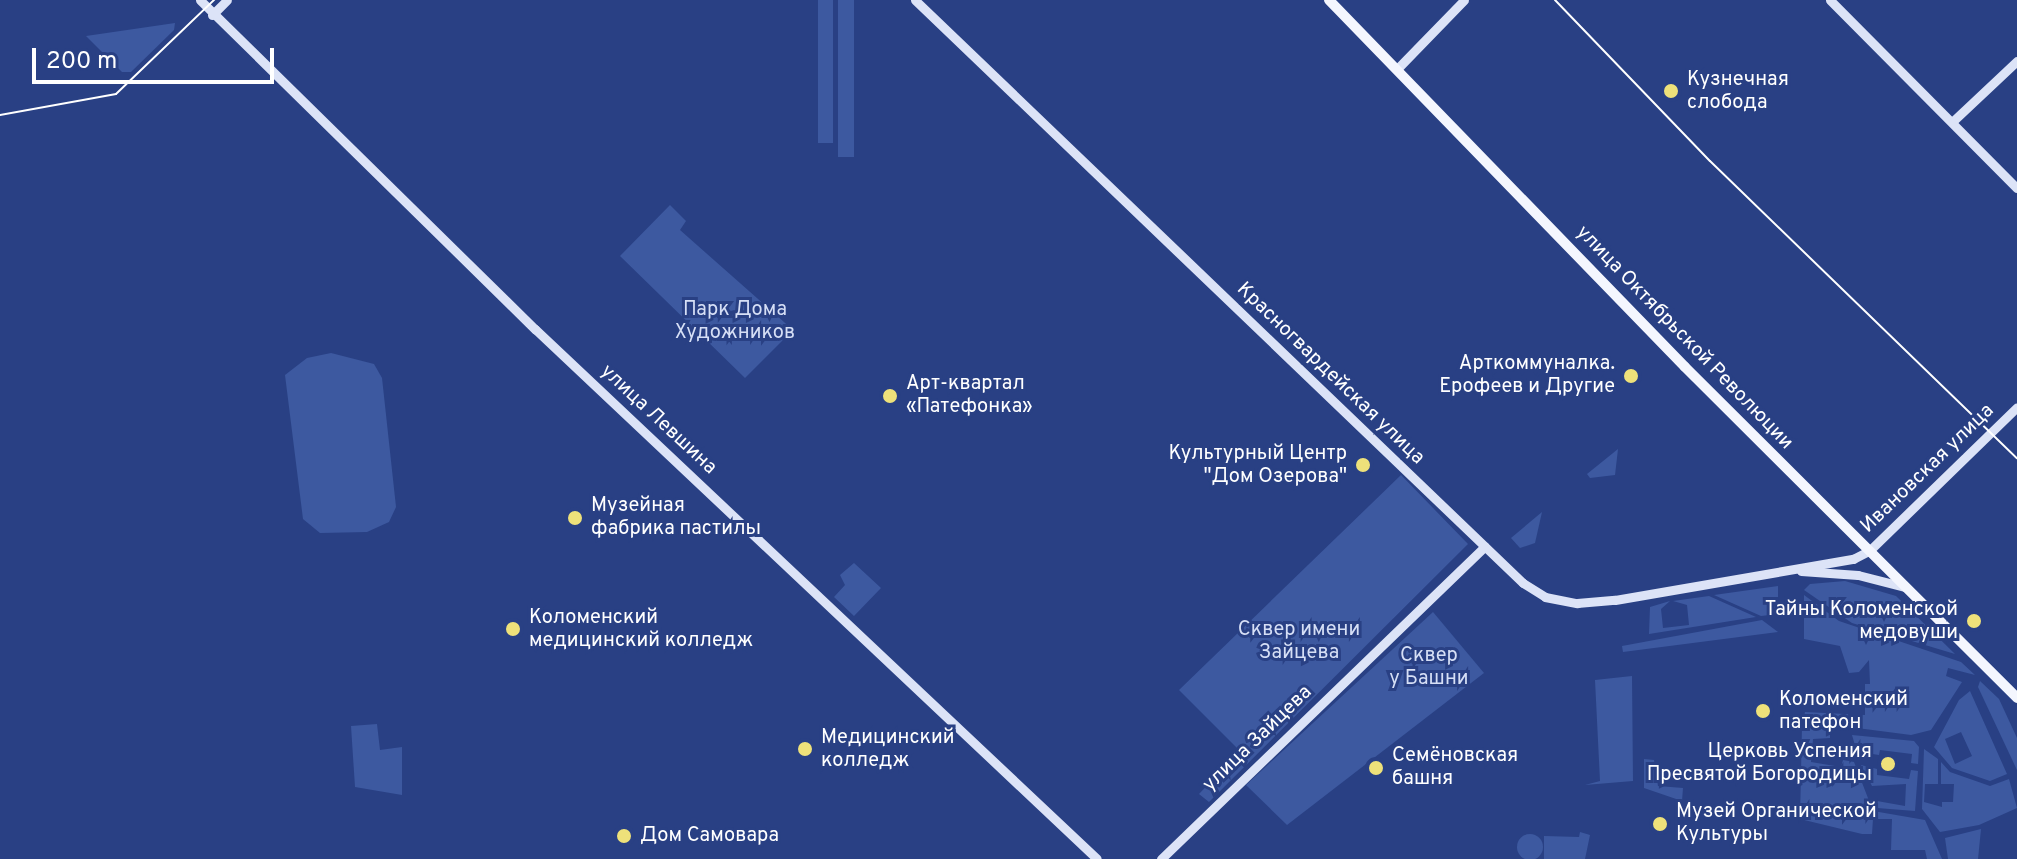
<!DOCTYPE html>
<html>
<head>
<meta charset="utf-8">
<style>
	body { margin:0 }
	#map { position:relative; width:2017px; height:859px; overflow:hidden; background:#294084; font-family:Overpass,sans-serif }
	div>[style] { position:absolute }
	[style*='--x'] { left:calc(var(--x)*1px); top:calc(var(--y)*1px); width:calc(var(--w)*1px); rotate:calc(var(--a)*1deg) }
	.green>* { inset:0; background:#3d59a0; transform-origin:0 0 }
	.round { border-radius:50% }
	.secondary>* { height:9px; margin:-4.5px; padding:0 4.5px; transform-origin:4.5px; border-radius:4.5px; background:#dce3f7 }
	.primary>* { height:10px; margin:-5px; padding:0 5px; transform-origin:5px; border-radius:5px; background:#f4f6fe }
	.tram>* { height:2px; margin:-1px; padding:0 1px; transform-origin:1px; border-radius:1px; background:#fff }
	.dots>* { width:22px; height:22px; translate:-50% -50%; box-sizing:border-box; border:4px solid #294084; border-radius:50% }
	span { translate:-50% -50%; white-space:nowrap; text-align:center; line-height:1.15; -webkit-text-stroke:6px #294084; paint-order:stroke }
	.poi-label { font-size:20px; color:#fff }
	.left { translate:0 -50%; text-align:left }
	.right { translate:-100% -50%; text-align:right }
	.park-label { font-size:20px; color:#d6dff6 }
	.street-label { font-size:20px; color:#fff }
	.scale { position:absolute; left:32px; top:48px; width:242px; height:36px; box-sizing:border-box; border:4px solid #fff; border-top:0; padding-left:10px; font-size:24px; line-height:28px; white-space:nowrap; color:#fff; -webkit-text-stroke:6px #294084; paint-order:stroke }
</style>
</head>
<body>
<div id="map">
	<div class="green">
		<i style="left:818px;top:0;width:15px;height:143px"></i>
		<i style="left:838px;top:0;width:16px;height:157px"></i>
		<i style="clip-path:polygon(175px 23px,174px 30px,131px 72px,122px 72px,86px 36px)"></i>
		<i style="clip-path:polygon(670px 205px,686px 221px,680px 230px,793px 330px,745px 378px,620px 256px)"></i>
		<i style="clip-path:polygon(331px 353px,374px 364px,382px 378px,396px 507px,389px 522px,367px 532px,320px 533px,303px 519px,285px 375px,307px 358px)"></i>
		<i style="clip-path:polygon(1618px 449px,1615px 475px,1590px 478px,1587px 474px)"></i>
		<i style="clip-path:polygon(1401px 475px,1468px 544px,1209px 802px,1199px 794px,1240px 751px,1179px 690px)"></i>
		<i style="clip-path:polygon(1542px 512px,1535px 543px,1520px 548px,1511px 538px)"></i>
		<i style="clip-path:polygon(854px 563px,881px 588px,854px 616px,834px 597px,845px 585px,840px 575px)"></i>
		<i style="clip-path:polygon(1845px 581px,1896px 596px,1955px 654px,1852px 623px,1804px 590px,1810px 584px)"></i>
		<i style="clip-path:polygon(1778px 586px,1778px 614px,1761px 616px,1714px 595px)"></i>
		<i style="clip-path:polygon(1804px 595px,1839px 621px,1961px 662px,1975px 675px,1948px 668px,1946px 676px,1962px 682px,1931px 730px,1911px 735px,1803px 721px,1805px 712px,1865px 715px,1865px 684px,1870px 684px,1869px 660px,1859px 672px,1849px 673px,1840px 646px,1804px 639px)"></i>
		<i style="clip-path:polygon(1709px 596px,1756px 617px,1649px 634px,1650px 607px,1670px 601px,1661px 609px,1663px 628px,1689px 625px,1687px 605px,1673px 601px)"></i>
		<i style="clip-path:polygon(1433px 612px,1484px 673px,1287px 825px,1246px 785px)"></i>
		<i style="clip-path:polygon(1762px 620px,1778px 632px,1623px 652px,1622px 646px)"></i>
		<i style="clip-path:polygon(1632px 676px,1633px 781px,1585px 785px,1600px 781px,1595px 680px)"></i>
		<i style="clip-path:polygon(1980px 681px,1999px 699px,2017px 738px,2017px 770px,1978px 687px)"></i>
		<i style="clip-path:polygon(evenodd,1970px 691px,2007px 774px,1990px 781px,1952px 768px,1934px 747px,1959px 700px,1970px 691px,1961px 732px,1972px 756px,1955px 764px,1945px 739px,1961px 732px)"></i>
		<i style="clip-path:polygon(377px 724px,380px 750px,402px 747px,402px 795px,355px 787px,351px 726px)"></i>
		<i style="clip-path:polygon(1802px 726px,1830px 730px,1830px 738px,1813px 739px,1811px 762px,1841px 767px,1843px 760px,1854px 762px,1873px 811px,1925px 820px,1942px 859px,1927px 859px,1925px 850px,1891px 850px,1892px 819px,1873px 819px,1872px 834px,1862px 834px,1800px 819px)"></i>
		<i style="clip-path:polygon(1852px 735px,1914px 741px,1919px 747px,1918px 764px,1911px 763px,1912px 754px,1880px 750px,1879px 755px,1866px 753px,1859px 759px)"></i>
		<i style="clip-path:polygon(1924px 749px,1938px 759px,1938px 784px,1925px 784px,1924px 802px,1942px 807px,1942px 802px,1953px 802px,1954px 784px,1941px 784px,1941px 762px,1950px 772px,1990px 786px,2009px 779px,2017px 808px,1979px 825px,1940px 832px,1922px 809px)"></i>
		<i style="clip-path:polygon(1644px 759px,1654px 760px,1658px 786px,1683px 788px,1682px 801px,1644px 788px)"></i>
		<i style="clip-path:polygon(1861px 765px,1877px 769px,1877px 775px,1909px 779px,1911px 770px,1918px 771px,1915px 811px,1877px 808px,1877px 801px,1905px 806px,1906px 784px,1872px 786px)"></i>
		<i style="clip-path:polygon(1981px 829px,1978px 859px,1948px 859px,1945px 838px)"></i>
		<i style="clip-path:polygon(1580px 832px,1590px 835px,1585px 859px,1544px 859px,1544px 836px,1579px 837px)"></i>
		<i class="round" style="left:1517px;top:834px;width:26px;height:26px"></i>
	</div>
	<div class="secondary">
		<i style="--x:200;--y:0;--w:470;--a:44.5"></i>
		<i style="--x:535;--y:329;--w:772;--a:43.32"></i>
		<i style="--x:915;--y:0;--w:842;--a:43.8"></i>
		<i style="--x:1523;--y:583;--w:26;--a:32"></i>
		<i style="--x:1545;--y:597;--w:33;--a:11"></i>
		<i style="--x:1577;--y:603;--w:38;--a:-5"></i>
		<i style="--x:1615;--y:600;--w:242;--a:-9.8"></i>
		<i style="--x:1853;--y:559;--w:18;--a:-27"></i>
		<i style="--x:1869;--y:551;--w:206;--a:-44.2"></i>
		<i style="--x:1830;--y:0;--w:265;--a:45.2"></i>
		<i style="--x:212;--y:15;--w:21;--a:-45"></i>
		<i style="--x:1397;--y:69;--w:96;--a:-45.8"></i>
		<i style="--x:1952;--y:122;--w:89;--a:-43.2"></i>
		<i style="--x:1801;--y:571;--w:57;--a:4"></i>
		<i style="--x:1858;--y:575;--w:49;--a:14.3"></i>
		<i style="--x:1161;--y:859;--w:450;--a:-44"></i>
	</div>
	<div class="primary">
		<i style="--x:1329;--y:0;--w:511;--a:45.87"></i>
		<i style="--x:1685;--y:367;--w:469;--a:44.9"></i>
	</div>
	<div class="tram">
		<i style="--x:1555;--y:0;--w:223;--a:46.1"></i>
		<i style="--x:1710;--y:161;--w:427;--a:44.1"></i>
		<i style="--x:0;--y:115;--w:118;--a:-10.3"></i>
		<i style="--x:116;--y:94;--w:136;--a:-43.8"></i>
	</div>
	<div class="dots">
		<i style="left:1671px;top:91px;background:#eee17a"></i>
		<i style="left:1631px;top:376px;background:#eee17a"></i>
		<i style="left:890px;top:396px;background:#eee17a"></i>
		<i style="left:1363px;top:465px;background:#eee17a"></i>
		<i style="left:575px;top:518px;background:#eee17a"></i>
		<i style="left:1974px;top:621px;background:#eee17a"></i>
		<i style="left:513px;top:629px;background:#eee17a"></i>
		<i style="left:1763px;top:711px;background:#eee17a"></i>
		<i style="left:805px;top:749px;background:#eee17a"></i>
		<i style="left:1888px;top:764px;background:#eee17a"></i>
		<i style="left:1376px;top:768px;background:#eee17a"></i>
		<i style="left:1660px;top:824px;background:#eee17a"></i>
		<i style="left:624px;top:836px;background:#eee17a"></i>
	</div>
	<div class="poi-label">
		<span class="left" style="left:1687px;top:92px">Кузнечная<br>слобода</span>
		<span class="right" style="left:1615px;top:376px">Арткоммуналка.<br>Ерофеев и Другие</span>
		<span class="left" style="left:906px;top:396px">Арт-квартал<br>«Патефонка»</span>
		<span class="right" style="left:1347px;top:466px">Культурный Центр<br>"Дом Озерова"</span>
		<span class="left" style="left:591px;top:518px">Музейная<br>фабрика пастилы</span>
		<span class="right" style="left:1958px;top:622px">Тайны Коломенской<br>медовуши</span>
		<span class="left" style="left:529px;top:630px">Коломенский<br>медицинский колледж</span>
		<span class="left" style="left:1779px;top:712px">Коломенский<br>патефон</span>
		<span class="left" style="left:821px;top:750px">Медицинский<br>колледж</span>
		<span class="right" style="left:1872px;top:764px">Церковь Успения<br>Пресвятой Богородицы</span>
		<span class="left" style="left:1392px;top:768px">Семёновская<br>башня</span>
		<span class="left" style="left:1676px;top:824px">Музей Органической<br>Культуры</span>
		<span class="left" style="left:640px;top:836px">Дом Самовара</span>
	</div>
	<div class="park-label">
		<span style="left:735px;top:322px">Парк Дома<br>Художников</span>
		<span style="left:1299px;top:642px">Сквер имени<br>Зайцева</span>
		<span style="left:1429px;top:668px">Сквер<br>у Башни</span>
	</div>
	<div class="street-label">
		<span style="left:1684px;top:338px;rotate:46deg">улица Октябрьской Революции</span>
		<span style="left:1330px;top:374px;rotate:44deg">Красногвардейская улица</span>
		<span style="left:658px;top:420px;rotate:43deg">улица Левшина</span>
		<span style="left:1928px;top:469px;rotate:-44deg">Ивановская улица</span>
		<span style="left:1258px;top:739px;rotate:-44deg">улица Зайцева</span>
	</div>
	<div class="scale">200 m</div>
</div>
</body>
</html>
